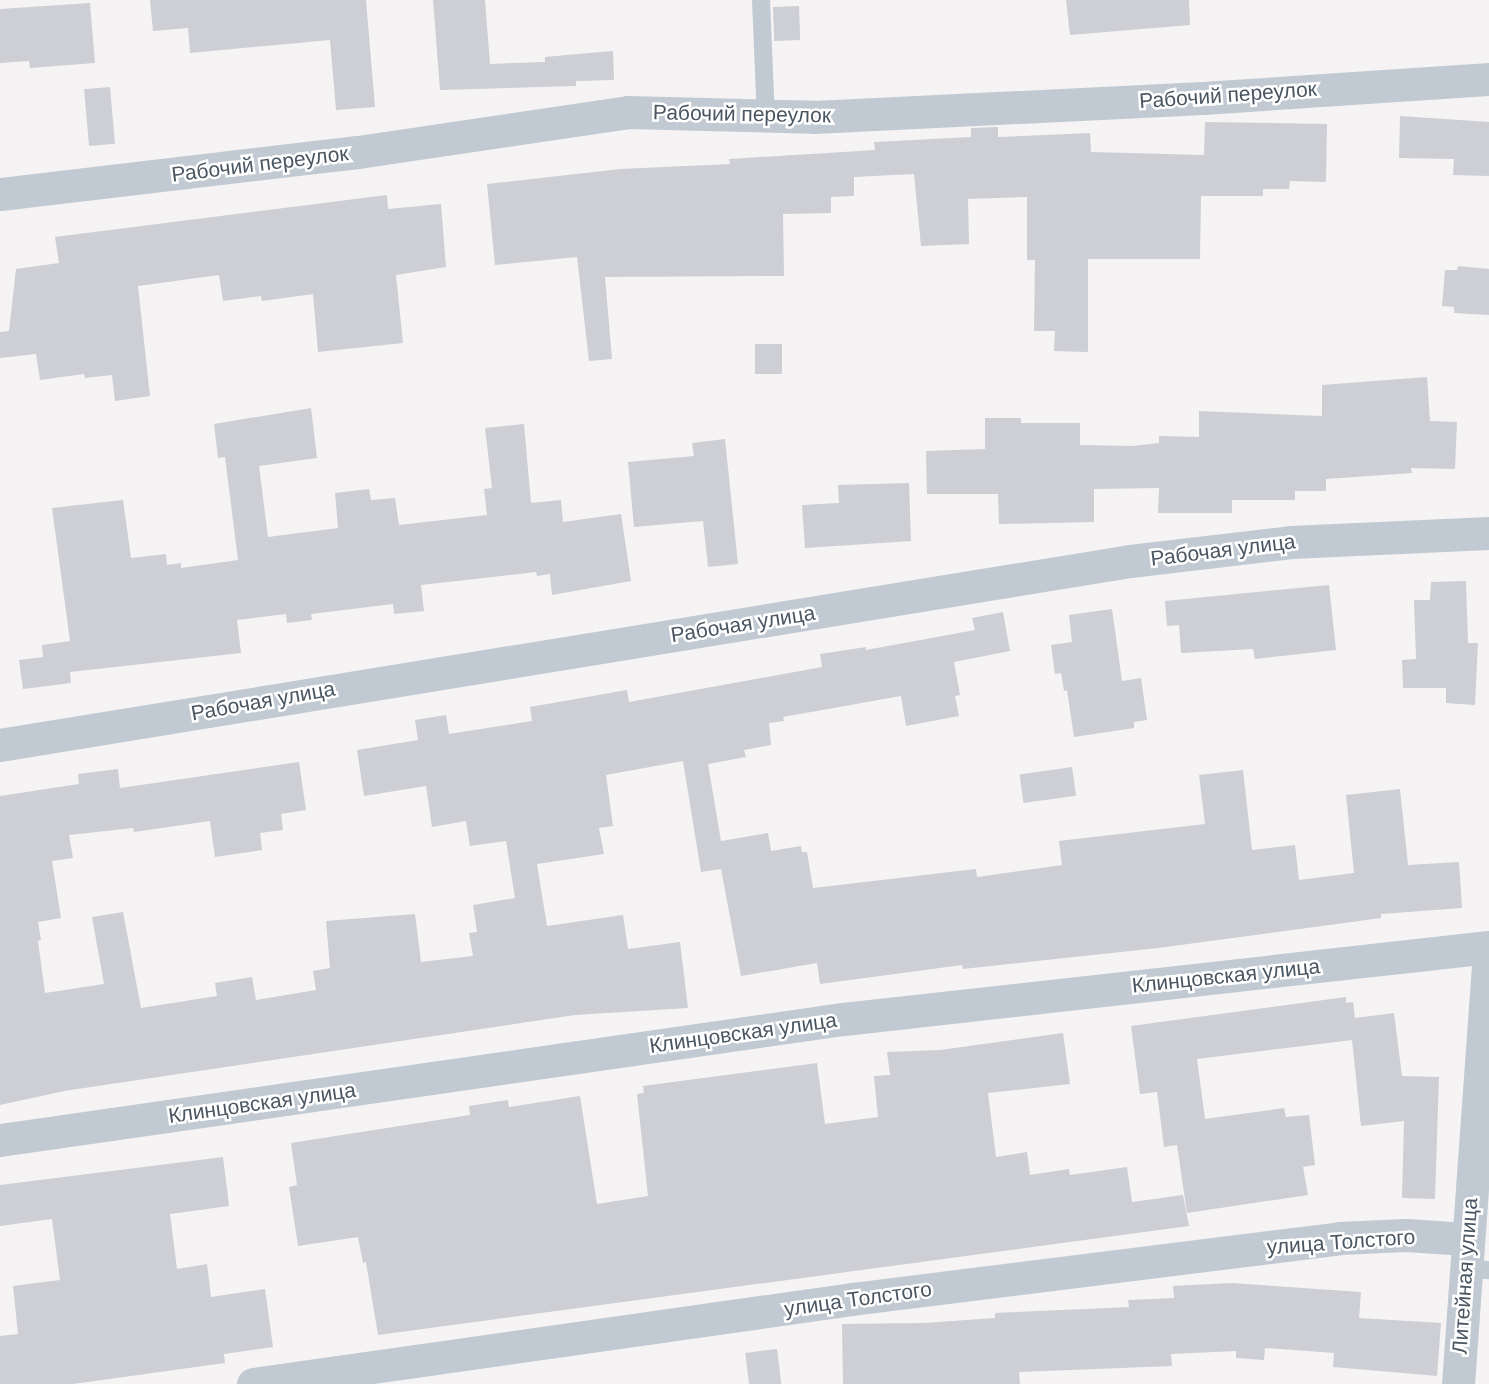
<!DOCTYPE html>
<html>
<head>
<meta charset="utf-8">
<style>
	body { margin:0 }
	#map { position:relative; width:1489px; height:1384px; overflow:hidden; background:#f5f3f3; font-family:Arial,sans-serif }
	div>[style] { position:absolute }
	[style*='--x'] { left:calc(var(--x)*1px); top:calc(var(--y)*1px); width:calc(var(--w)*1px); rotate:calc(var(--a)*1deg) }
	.building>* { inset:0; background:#cdcfd5; transform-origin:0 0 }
	.service>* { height:18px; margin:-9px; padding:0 9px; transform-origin:9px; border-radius:9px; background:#c1cad2 }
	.minor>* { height:33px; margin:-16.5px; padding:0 16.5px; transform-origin:16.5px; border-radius:16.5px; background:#c1cad2 }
	.tertiary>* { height:33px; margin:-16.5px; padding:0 16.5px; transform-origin:16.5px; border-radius:16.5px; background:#c1cad2 }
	span { translate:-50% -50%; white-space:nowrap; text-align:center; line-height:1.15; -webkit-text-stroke:5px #fff; paint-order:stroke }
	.street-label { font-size:21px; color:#4a5661 }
</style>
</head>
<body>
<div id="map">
	<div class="building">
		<i style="clip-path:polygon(150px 0,366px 0,375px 107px,336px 110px,330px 40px,190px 53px,188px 28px,153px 31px)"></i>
		<i style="clip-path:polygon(433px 0,485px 0,490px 64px,545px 62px,545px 57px,613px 51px,614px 80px,576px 81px,576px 86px,440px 90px)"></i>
		<i style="clip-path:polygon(1066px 0,1189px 0,1190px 25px,1070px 35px)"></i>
		<i style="clip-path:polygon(90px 3px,95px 63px,30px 68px,29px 61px,0 63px,0 9px)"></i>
		<i style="left:799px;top:6px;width:34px;height:26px;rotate:88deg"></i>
		<i style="left:110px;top:87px;width:57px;height:26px;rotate:85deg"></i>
		<i style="clip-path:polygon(1400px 116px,1489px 122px,1489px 176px,1453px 175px,1454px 159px,1399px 158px)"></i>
		<i style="clip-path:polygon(1205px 122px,1327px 124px,1326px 182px,1290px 181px,1289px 189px,1263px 189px,1263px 196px,1201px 196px,1200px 259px,1088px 259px,1088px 352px,1054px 351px,1055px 331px,1034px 331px,1035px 260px,1027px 260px,1027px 197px,968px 199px,969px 244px,921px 246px,914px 174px,854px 177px,854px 196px,831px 197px,831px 213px,783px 214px,784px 276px,605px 277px,612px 359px,589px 361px,577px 257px,495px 265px,487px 184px,620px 169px,730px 164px,729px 159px,875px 150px,874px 142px,971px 137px,971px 128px,998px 127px,998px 137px,1090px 133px,1091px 152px,1204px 155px)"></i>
		<i style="clip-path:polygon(387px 195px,388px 209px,441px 204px,446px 267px,396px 275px,403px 343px,318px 352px,313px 294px,262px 301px,261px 296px,223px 301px,219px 275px,138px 286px,150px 396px,115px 401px,112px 375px,85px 378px,84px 374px,40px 380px,36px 354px,0 358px,0 332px,9px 331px,16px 269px,59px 263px,55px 237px)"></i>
		<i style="clip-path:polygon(1458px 266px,1489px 269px,1489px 315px,1454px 313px,1454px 307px,1442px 306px,1445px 270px,1457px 270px)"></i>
		<i style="left:755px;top:344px;width:27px;height:30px"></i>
		<i style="clip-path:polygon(1427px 377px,1430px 421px,1457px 422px,1455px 469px,1411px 468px,1412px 473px,1326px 479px,1326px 491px,1295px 491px,1295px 500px,1232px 500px,1232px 513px,1158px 513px,1159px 488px,1094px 489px,1094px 522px,999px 524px,998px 494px,927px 494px,926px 451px,985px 449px,985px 418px,1021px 418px,1021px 423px,1080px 423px,1080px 445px,1132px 446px,1159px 443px,1159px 436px,1199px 437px,1199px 411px,1322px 416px,1322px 385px)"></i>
		<i style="clip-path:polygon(311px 408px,317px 458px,259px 466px,268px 537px,338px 528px,335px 493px,369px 489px,371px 500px,395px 498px,399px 525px,487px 515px,484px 489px,492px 488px,485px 428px,524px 424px,531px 503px,561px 500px,563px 522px,621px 514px,631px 581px,552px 595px,550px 574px,537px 576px,536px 572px,421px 585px,424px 611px,394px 614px,393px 604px,311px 614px,312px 620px,287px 623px,286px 614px,237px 620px,241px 653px,70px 672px,71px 683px,23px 689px,19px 660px,43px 657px,42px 645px,70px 641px,52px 508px,123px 500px,131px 558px,166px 554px,167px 565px,181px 563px,181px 568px,238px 560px,225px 457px,218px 458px,214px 424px)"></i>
		<i style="clip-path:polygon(725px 439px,738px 564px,708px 567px,703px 521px,634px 527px,628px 462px,694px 456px,692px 443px)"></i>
		<i style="clip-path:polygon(909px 483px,911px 541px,805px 548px,802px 505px,839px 503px,838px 485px)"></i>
		<i style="clip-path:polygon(1466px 581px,1468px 643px,1478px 643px,1475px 705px,1446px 703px,1446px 688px,1403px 688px,1402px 660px,1416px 659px,1414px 600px,1430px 600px,1431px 582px)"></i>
		<i style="clip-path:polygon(1329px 585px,1336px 650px,1255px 659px,1253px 649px,1181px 653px,1179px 625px,1167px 626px,1165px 601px)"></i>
		<i style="clip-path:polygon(1112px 609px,1122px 681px,1141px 678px,1147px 720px,1134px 722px,1134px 728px,1074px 737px,1067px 690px,1064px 691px,1061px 673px,1055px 674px,1051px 645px,1072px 642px,1069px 615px)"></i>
		<i style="clip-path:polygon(1003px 612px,1010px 651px,954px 662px,960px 695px,955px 696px,959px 716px,906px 726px,901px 696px,783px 717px,784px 721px,769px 723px,771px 745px,744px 750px,746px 757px,708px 764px,721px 841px,768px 833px,771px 851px,801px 846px,802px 852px,807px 852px,813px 888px,976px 869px,977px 877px,1062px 865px,1059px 841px,1205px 824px,1199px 775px,1243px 770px,1252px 850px,1295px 845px,1299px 880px,1354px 873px,1346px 795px,1400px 789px,1408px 865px,1459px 862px,1462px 908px,1381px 914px,1381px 918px,1158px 948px,963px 969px,962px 965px,820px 984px,817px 963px,741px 976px,721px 869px,701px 872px,683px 761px,606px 775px,613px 826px,599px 828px,604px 854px,537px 864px,547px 926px,623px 915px,628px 949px,680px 942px,688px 1008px,575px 1015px,64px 1091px,0 1105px,0 796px,79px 784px,78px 774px,118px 769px,120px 788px,299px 762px,306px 810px,281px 814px,283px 830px,260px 833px,262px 850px,215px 857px,210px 821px,134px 832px,133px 828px,69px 835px,73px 858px,52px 861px,61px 918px,38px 922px,41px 940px,38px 941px,45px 993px,104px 984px,92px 917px,123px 912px,141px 1008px,217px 996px,215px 983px,252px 977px,256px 1000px,316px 990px,313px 971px,330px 968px,326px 921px,415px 914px,421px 962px,473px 956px,469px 933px,477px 932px,473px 905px,515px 898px,506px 841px,470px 846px,466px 821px,432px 827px,426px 786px,364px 796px,357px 750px,418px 740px,415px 720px,446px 715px,449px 734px,532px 721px,530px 707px,627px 690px,629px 702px,822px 667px,820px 654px,866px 647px,866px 650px,975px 630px,972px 618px)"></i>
		<i style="left:1072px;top:767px;width:29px;height:53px;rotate:82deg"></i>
		<i style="clip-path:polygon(1346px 997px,1346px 1003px,1353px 1002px,1355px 1018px,1394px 1013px,1402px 1076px,1439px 1077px,1435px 1199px,1402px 1198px,1404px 1121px,1361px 1126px,1352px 1040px,1197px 1059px,1205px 1119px,1284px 1108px,1286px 1117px,1309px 1115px,1315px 1165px,1303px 1167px,1308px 1195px,1187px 1213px,1177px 1145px,1164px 1147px,1157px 1092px,1140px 1094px,1131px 1026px)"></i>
		<i style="clip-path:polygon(1063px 1033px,1070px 1084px,988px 1093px,996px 1157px,1027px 1152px,1030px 1175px,1069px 1169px,1070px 1175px,1127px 1167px,1132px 1202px,1183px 1195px,1189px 1226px,378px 1335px,366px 1262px,363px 1263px,358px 1237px,298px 1246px,289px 1187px,297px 1185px,291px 1143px,470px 1115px,469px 1106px,508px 1100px,509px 1107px,580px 1096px,597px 1204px,648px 1196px,637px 1094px,644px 1093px,643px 1086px,817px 1063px,825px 1124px,878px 1117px,874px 1076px,890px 1075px,887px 1052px,940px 1050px)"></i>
		<i style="clip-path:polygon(223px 1157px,229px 1206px,170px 1214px,177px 1269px,207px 1264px,211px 1297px,265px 1289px,273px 1347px,224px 1354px,225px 1363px,109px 1379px,73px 1384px,0 1384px,0 1336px,18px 1334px,13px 1286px,60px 1280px,52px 1219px,0 1226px,0 1185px)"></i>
		<i style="clip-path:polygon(1231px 1283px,1361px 1292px,1359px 1318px,1441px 1323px,1437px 1376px,1333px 1367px,1334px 1353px,1265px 1348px,1264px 1360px,1236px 1358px,1236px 1351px,1171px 1354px,1172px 1366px,1019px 1372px,1020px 1384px,843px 1384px,842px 1324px,924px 1323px,995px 1318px,995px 1313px,1129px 1307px,1128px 1300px,1174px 1298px,1173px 1286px)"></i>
		<i style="left:777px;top:1349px;width:35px;height:32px;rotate:83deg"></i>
	</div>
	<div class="service">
		<i style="--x:761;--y:0;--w:117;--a:87.6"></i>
		<i style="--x:1464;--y:1268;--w:25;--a:5"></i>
	</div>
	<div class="minor">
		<i style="--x:0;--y:194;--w:360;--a:-6.7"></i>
		<i style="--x:358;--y:152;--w:273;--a:-8.4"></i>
		<i style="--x:628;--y:112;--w:186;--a:1.5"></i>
		<i style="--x:814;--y:117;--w:389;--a:-2.8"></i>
		<i style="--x:1203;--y:98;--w:287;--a:-3.8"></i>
		<i style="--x:0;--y:1140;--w:852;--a:-8.17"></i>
		<i style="--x:843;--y:1019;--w:650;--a:-6.36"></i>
		<i style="--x:253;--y:1384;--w:605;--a:-8.08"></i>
		<i style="--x:852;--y:1299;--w:491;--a:-7.1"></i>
		<i style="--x:1339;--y:1238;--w:67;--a:-2.6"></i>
		<i style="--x:1406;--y:1235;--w:60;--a:3.8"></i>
		<i style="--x:1458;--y:1384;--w:433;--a:-85.9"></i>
	</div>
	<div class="tertiary">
		<i style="--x:0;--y:745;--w:1145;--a:-9.25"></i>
		<i style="--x:1130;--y:561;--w:162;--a:-6.7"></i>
		<i style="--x:1291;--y:542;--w:198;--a:-2.6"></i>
	</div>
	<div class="street-label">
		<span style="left:1228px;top:95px;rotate:-4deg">Рабочий переулок</span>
		<span style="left:742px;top:114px;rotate:1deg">Рабочий переулок</span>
		<span style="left:260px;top:164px;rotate:-7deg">Рабочий переулок</span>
		<span style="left:1223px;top:550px;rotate:-7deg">Рабочая улица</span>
		<span style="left:743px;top:624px;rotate:-9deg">Рабочая улица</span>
		<span style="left:263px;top:701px;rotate:-10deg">Рабочая улица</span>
		<span style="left:1226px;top:976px;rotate:-6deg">Клинцовская улица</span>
		<span style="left:743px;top:1033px;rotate:-8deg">Клинцовская улица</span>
		<span style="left:262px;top:1103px;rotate:-8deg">Клинцовская улица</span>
		<span style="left:1341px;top:1242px;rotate:-4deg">улица Толстого</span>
		<span style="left:1465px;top:1276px;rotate:-86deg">Литейная улица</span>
		<span style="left:858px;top:1299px;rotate:-8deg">улица Толстого</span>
	</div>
</div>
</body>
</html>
